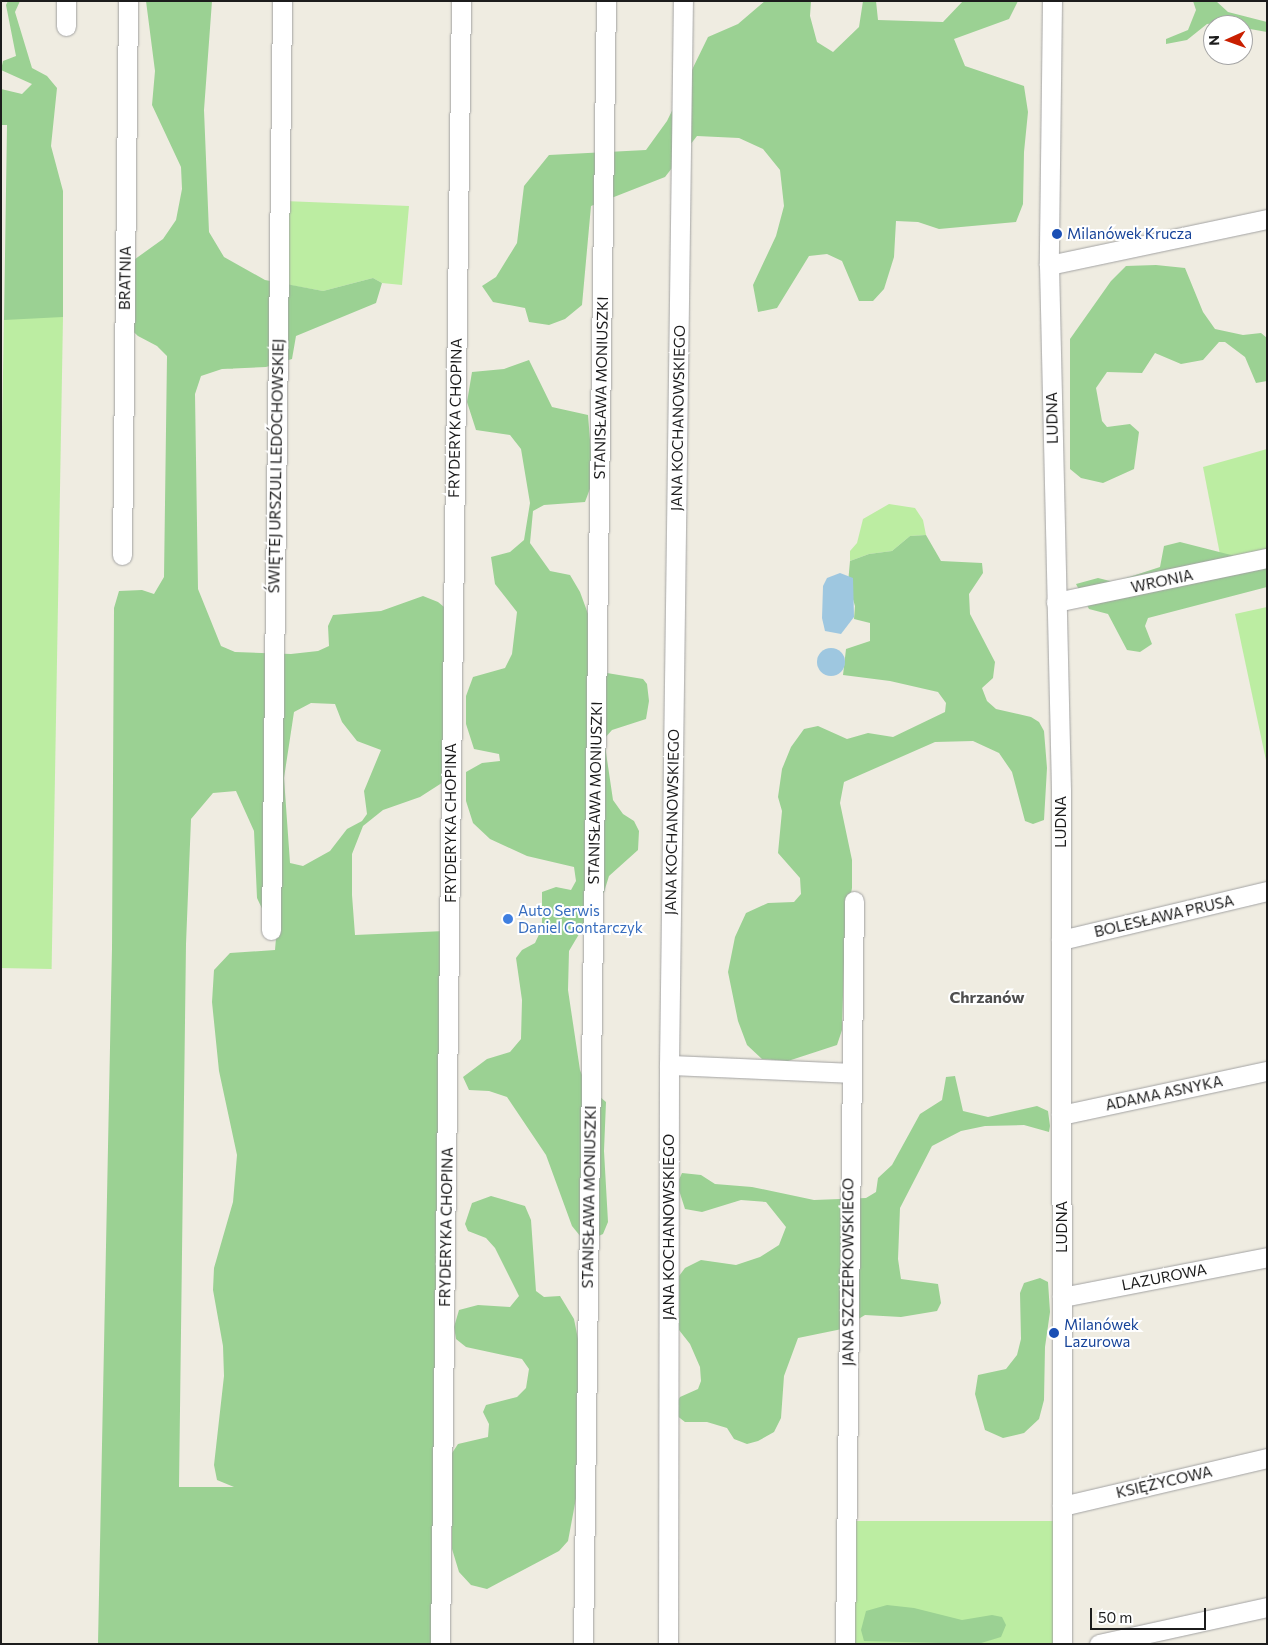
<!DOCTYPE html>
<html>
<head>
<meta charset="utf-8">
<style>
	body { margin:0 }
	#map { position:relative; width:1268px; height:1645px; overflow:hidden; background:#efece1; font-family:Commissioner,sans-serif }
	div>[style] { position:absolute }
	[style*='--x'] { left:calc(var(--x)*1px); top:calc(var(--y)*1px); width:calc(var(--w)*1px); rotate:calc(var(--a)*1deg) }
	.grass>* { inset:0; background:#bceda2; transform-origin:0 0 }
	.forest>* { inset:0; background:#9bd193 }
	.water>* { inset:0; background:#9ec7e0 }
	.round { border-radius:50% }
	.roads { filter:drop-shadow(0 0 1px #a3a3a3) drop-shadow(0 0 1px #a3a3a3) }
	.minor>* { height:19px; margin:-9.5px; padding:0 9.5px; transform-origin:9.5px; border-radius:9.5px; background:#fff }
	.dots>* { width:14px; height:14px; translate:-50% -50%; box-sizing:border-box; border:2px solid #fff; border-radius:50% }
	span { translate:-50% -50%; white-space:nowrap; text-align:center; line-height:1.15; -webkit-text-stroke:4px #fff; paint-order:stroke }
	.transit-label { font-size:15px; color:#164399 }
	.left { translate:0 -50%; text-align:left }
	.street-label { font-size:15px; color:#1c1c1c }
	.shop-label { font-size:15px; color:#366cbe }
	.neighbourhood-label { font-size:16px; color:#4f4f4f; font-weight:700 }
	.frame { position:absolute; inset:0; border:2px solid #1c1c1c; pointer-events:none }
	.north { position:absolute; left:1203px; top:15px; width:50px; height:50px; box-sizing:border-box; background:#fff; border:1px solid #a4a4a4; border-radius:50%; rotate:268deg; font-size:14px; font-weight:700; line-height:20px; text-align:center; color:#1c1c1c }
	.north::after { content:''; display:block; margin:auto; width:18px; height:22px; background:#c91f00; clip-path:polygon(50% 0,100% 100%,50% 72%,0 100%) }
	.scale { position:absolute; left:1090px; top:1608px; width:116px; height:22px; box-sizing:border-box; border:2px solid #1c1c1c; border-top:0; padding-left:6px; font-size:15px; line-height:18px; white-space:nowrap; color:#1c1c1c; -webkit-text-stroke:4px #fff; paint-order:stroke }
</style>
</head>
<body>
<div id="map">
	<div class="grass">
		<i style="clip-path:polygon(284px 201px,409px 206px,402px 285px,382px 283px,373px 278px,323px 291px,284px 284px)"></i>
		<i style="left:63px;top:317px;width:652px;height:59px;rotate:91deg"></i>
		<i style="clip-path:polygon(1267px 449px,1267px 565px,1224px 575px,1203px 467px)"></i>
		<i style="clip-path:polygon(889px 504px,915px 508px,923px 520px,926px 535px,910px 536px,892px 551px,869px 554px,850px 561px,850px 551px,857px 543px,863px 519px)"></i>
		<i style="clip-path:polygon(1267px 607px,1267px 765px,1235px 614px)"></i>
		<i style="left:1053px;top:1521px;width:123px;height:207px;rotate:90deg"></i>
	</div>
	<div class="forest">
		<i style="clip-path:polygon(8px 1px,20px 1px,15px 12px,32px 68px,47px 76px,57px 88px,51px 146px,63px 191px,63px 317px,4px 320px,7px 125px,1px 125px,1px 89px,22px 94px,32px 84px,1px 70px,3px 61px,16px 56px,6px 5px)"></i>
		<i style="clip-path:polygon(evenodd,146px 1px,212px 1px,204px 110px,209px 232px,224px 257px,265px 280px,323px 291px,373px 278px,382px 283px,376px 303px,296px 336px,292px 359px,266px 367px,222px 369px,201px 376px,195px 394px,198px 589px,221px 646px,235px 652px,291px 654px,318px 651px,329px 646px,328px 626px,333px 615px,381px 611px,423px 596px,438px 602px,449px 611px,448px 779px,420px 797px,383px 810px,363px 826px,352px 854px,352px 895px,355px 935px,445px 931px,433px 1644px,98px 1644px,112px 948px,114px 608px,119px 591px,142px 590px,154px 594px,164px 577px,167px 356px,157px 346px,138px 336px,125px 324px,131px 262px,163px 239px,176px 220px,182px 189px,181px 167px,152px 105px,155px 71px,146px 1px,311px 703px,335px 704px,342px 722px,357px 741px,381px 750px,364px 791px,367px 814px,362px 821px,347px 829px,330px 851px,303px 866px,290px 863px,284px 778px,294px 712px,311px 703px,146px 1px,236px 791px,254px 831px,257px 898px,276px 938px,275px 950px,230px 953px,214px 970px,212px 1002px,219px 1071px,237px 1155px,233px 1202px,214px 1268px,213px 1290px,223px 1346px,224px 1376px,214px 1465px,217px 1480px,234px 1487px,179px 1487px,186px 944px,191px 819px,213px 793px,236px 791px)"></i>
		<i style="clip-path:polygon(765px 1px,811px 1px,810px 16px,817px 42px,833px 52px,859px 27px,863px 1px,876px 1px,878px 20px,943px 22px,963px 1px,1018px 1px,1009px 19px,954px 39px,965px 66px,1024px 86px,1028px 112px,1024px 152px,1023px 204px,1016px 222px,939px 229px,918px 222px,896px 221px,894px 257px,884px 289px,873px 301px,859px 301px,842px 261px,827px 254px,809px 256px,777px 308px,758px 312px,753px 285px,776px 236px,784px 206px,780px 170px,763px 149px,739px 138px,697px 136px,665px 177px,591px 206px,582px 305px,565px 319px,549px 325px,529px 322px,525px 308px,493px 302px,482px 286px,496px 277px,517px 243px,524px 186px,549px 155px,646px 150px,667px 121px,708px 37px,738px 24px)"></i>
		<i style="clip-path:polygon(1193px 1px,1216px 1px,1228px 12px,1267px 22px,1267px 32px,1216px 23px,1207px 24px,1187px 40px,1166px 44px,1166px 39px,1188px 30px,1196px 10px)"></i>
		<i style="clip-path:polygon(1156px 265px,1185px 268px,1203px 312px,1215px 329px,1243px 335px,1261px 333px,1267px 338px,1267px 381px,1256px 383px,1245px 357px,1225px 342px,1219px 342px,1203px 360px,1181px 364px,1155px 353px,1142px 373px,1107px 372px,1096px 388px,1102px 421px,1107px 427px,1130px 424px,1139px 432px,1134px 469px,1103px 483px,1081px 478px,1070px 469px,1070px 339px,1111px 281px,1126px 266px)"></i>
		<i style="clip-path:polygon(529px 360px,552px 407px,588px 415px,591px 452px,591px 486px,585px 502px,544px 505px,533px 511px,530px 543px,550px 571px,570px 575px,580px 592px,591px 622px,589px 661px,607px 673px,643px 679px,647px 684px,649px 701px,646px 719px,612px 730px,604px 739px,613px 800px,623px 814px,634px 821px,639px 831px,638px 850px,609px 876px,604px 892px,569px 951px,568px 990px,580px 1070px,586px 1085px,606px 1102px,604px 1151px,608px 1222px,603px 1234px,585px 1242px,572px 1226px,546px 1155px,507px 1097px,489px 1091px,469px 1090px,463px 1077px,487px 1059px,510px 1052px,521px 1039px,522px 1000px,516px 958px,522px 950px,535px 943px,542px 928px,542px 892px,556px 887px,571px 890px,576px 881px,574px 867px,527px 856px,490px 839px,473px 823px,466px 801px,466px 772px,482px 763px,500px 761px,499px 754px,474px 749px,466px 724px,466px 696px,473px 677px,505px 668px,512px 654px,517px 612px,495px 584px,491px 557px,510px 552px,524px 540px,530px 503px,521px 449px,510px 435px,476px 430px,467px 402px,472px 372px,504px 369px)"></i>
		<i style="clip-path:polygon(926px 535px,941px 561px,982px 563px,983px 573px,969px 594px,970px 614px,995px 662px,993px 678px,982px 688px,987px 701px,996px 709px,1031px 717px,1039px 722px,1044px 731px,1047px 768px,1044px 820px,1033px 824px,1025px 821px,1012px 772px,999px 753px,973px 741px,935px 742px,844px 782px,840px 803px,852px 860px,852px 888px,845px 927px,842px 1030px,837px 1045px,788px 1061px,762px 1059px,747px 1045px,738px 1021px,728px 972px,735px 937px,746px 913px,768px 903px,794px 902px,801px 894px,800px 878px,778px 853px,782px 811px,778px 797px,782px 769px,791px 747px,804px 729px,818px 726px,847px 739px,868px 733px,893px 737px,945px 712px,946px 703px,938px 692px,890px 681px,843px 675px,846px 649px,870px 641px,870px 623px,854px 619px,855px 606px,848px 583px,850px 561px,869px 554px,892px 551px,910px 536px)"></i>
		<i style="clip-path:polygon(1180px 542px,1235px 556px,1267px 549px,1267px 587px,1148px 618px,1145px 626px,1152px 644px,1140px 652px,1127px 650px,1108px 614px,1089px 609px,1076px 584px,1098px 578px,1114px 582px,1160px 567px,1164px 546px)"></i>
		<i style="clip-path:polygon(955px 1076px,963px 1111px,988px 1117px,1037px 1106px,1048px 1111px,1050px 1126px,1049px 1132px,1024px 1125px,985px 1126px,961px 1131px,932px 1146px,900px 1208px,898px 1259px,901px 1279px,938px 1284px,941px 1303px,937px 1311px,901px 1317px,865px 1315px,842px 1329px,798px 1338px,784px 1376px,781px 1418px,774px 1432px,758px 1441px,747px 1444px,734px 1439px,727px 1428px,707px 1422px,685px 1422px,676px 1415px,674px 1407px,680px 1397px,698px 1389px,701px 1381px,700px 1367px,690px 1344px,679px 1330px,676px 1280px,685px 1268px,701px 1260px,736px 1265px,760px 1257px,779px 1245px,786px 1227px,766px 1202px,741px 1200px,702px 1212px,685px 1209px,677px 1184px,682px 1173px,701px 1175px,715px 1184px,752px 1187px,814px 1200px,866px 1198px,876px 1192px,878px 1178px,892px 1165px,920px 1114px,942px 1100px,946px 1077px)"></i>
		<i style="clip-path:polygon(491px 1196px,525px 1206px,531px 1220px,536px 1291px,544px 1297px,560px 1296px,574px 1319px,579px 1344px,577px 1493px,568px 1541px,559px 1551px,487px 1589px,471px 1585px,459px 1572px,452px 1549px,452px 1453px,458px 1444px,488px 1437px,489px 1424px,483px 1412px,486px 1405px,517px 1397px,526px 1388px,529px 1369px,522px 1359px,466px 1347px,456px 1339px,454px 1327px,459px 1310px,478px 1305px,510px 1307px,519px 1296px,495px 1248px,486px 1238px,468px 1231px,465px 1224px,472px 1203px)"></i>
		<i style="clip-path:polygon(1040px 1278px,1048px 1282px,1050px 1312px,1045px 1347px,1044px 1400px,1039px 1419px,1024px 1433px,1003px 1438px,985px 1430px,975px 1394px,978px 1375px,1006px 1369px,1017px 1355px,1021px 1339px,1020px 1293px,1024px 1283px)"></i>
		<i style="clip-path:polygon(887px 1605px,914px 1608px,962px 1620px,992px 1615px,1002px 1617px,1006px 1625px,1001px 1637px,978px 1644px,864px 1641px,861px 1630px,866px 1611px)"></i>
	</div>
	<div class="water">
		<i style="clip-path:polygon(840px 573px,853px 578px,854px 617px,841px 634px,825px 631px,822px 618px,823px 586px,827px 578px)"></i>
		<i class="round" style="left:817px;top:648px;width:28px;height:28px"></i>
	</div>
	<div class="roads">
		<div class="minor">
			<i style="--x:1052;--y:1;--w:264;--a:90.7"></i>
			<i style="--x:1049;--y:265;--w:526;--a:88.69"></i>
			<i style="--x:1061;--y:791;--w:853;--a:89.93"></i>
			<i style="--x:66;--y:26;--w:25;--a:-90"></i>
			<i style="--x:1049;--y:265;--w:223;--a:-11.9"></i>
			<i style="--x:122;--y:555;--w:554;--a:-89.38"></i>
			<i style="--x:1056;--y:602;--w:216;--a:-11.8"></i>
			<i style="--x:271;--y:930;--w:929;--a:-89.32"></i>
			<i style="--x:1061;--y:940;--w:212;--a:-13.4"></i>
			<i style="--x:669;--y:1065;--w:181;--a:2.5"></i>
			<i style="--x:1061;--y:1115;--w:211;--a:-12.1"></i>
			<i style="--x:1062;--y:1297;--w:209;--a:-11"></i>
			<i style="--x:1062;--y:1506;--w:211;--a:-13.2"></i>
			<i style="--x:440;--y:1644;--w:1643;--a:-89.27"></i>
			<i style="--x:583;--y:1644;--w:1643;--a:-89.2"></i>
			<i style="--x:668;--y:1644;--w:579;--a:-89.9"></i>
			<i style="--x:669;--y:1065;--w:1064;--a:-89.25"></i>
			<i style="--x:845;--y:1644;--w:743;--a:-89.31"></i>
			<i style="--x:1099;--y:1644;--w:172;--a:-12.4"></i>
		</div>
	</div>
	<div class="dots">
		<i style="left:1057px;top:234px;background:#1a4fb4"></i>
		<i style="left:508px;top:919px;background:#3f7fe0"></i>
		<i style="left:1054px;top:1333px;background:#1a4fb4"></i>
	</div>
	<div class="transit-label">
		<span class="left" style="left:1067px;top:234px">Milanówek Krucza</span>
		<span class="left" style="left:1064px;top:1333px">Milanówek<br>Lazurowa</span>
	</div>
	<div class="street-label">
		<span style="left:125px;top:278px;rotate:-89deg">BRATNIA</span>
		<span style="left:601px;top:388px;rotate:-89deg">STANISŁAWA MONIUSZKI</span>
		<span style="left:455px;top:418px;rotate:-89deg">FRYDERYKA CHOPINA</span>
		<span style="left:678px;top:418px;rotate:-89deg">JANA KOCHANOWSKIEGO</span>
		<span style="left:1052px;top:418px;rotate:-91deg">LUDNA</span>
		<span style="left:276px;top:466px;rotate:-89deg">ŚWIĘTEJ URSZULI LEDÓCHOWSKIEJ</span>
		<span style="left:1162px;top:581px;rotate:-12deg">WRONIA</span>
		<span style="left:595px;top:793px;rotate:-89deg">STANISŁAWA MONIUSZKI</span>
		<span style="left:672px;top:822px;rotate:-89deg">JANA KOCHANOWSKIEGO</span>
		<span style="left:1061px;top:822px;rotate:-90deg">LUDNA</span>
		<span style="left:451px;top:823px;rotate:-90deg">FRYDERYKA CHOPINA</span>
		<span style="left:1164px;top:916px;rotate:-13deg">BOLESŁAWA PRUSA</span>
		<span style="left:1164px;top:1093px;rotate:-12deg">ADAMA ASNYKA</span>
		<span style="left:589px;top:1197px;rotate:-89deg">STANISŁAWA MONIUSZKI</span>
		<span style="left:446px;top:1227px;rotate:-89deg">FRYDERYKA CHOPINA</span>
		<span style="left:669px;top:1227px;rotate:-90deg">JANA KOCHANOWSKIEGO</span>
		<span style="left:1062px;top:1227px;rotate:-90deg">LUDNA</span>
		<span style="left:848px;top:1272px;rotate:-90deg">JANA SZCZEPKOWSKIEGO</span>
		<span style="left:1164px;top:1277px;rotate:-11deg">LAZUROWA</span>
		<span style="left:1164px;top:1482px;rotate:-13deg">KSIĘŻYCOWA</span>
	</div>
	<div class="shop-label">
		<span class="left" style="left:518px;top:919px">Auto Serwis<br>Daniel Gontarczyk</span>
	</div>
	<div class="neighbourhood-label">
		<span style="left:987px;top:997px">Chrzanów</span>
	</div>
	<div class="frame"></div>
	<div class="north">N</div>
	<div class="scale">50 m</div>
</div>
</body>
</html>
